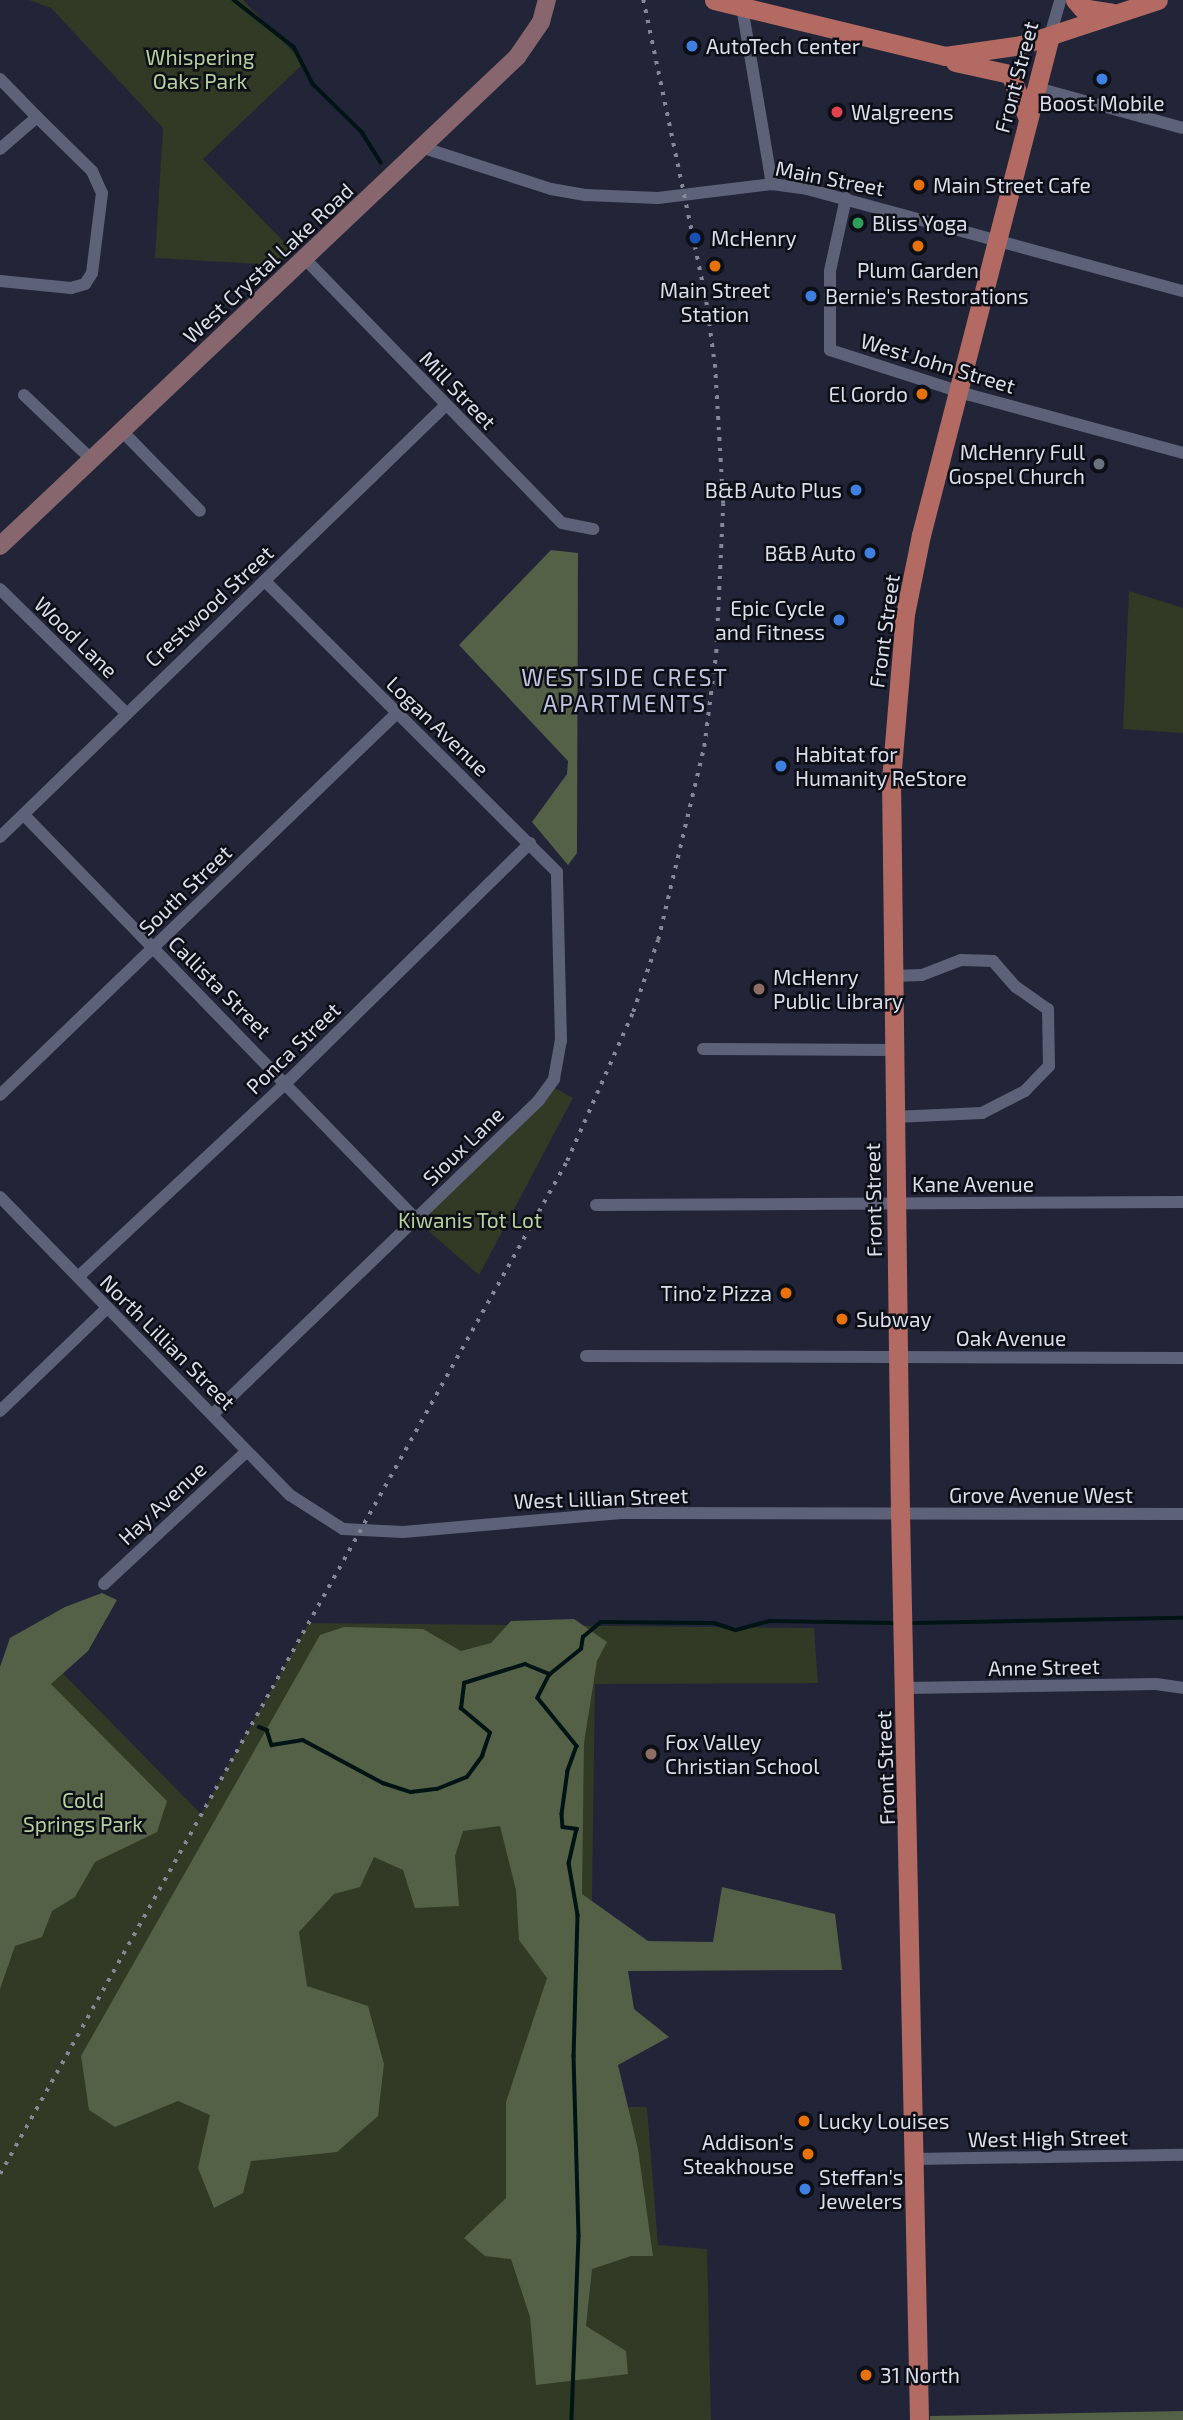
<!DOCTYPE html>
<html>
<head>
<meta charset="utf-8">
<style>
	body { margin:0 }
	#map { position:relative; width:1183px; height:2420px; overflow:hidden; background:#222538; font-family:"Exo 2",sans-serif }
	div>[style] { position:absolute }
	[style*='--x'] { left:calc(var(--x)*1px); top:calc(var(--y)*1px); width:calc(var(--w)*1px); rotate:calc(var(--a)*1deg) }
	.green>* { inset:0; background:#303a25 }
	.forest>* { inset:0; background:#556147 }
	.stream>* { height:3.5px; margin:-1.75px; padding:0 1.75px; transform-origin:1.75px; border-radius:1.75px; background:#001415 }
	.street>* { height:12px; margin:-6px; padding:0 6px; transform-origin:6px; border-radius:6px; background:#5d6278 }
	.secondary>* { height:18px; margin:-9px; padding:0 9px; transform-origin:9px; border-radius:9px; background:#88666e }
	.primary>* { height:19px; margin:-9.5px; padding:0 9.5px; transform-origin:9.5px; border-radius:9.5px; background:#b36a63 }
	.rail>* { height:3.5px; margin-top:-1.75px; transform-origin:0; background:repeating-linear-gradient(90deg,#858897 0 3.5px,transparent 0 10.5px) }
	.dots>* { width:19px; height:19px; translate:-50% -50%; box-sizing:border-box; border:4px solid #0d0f17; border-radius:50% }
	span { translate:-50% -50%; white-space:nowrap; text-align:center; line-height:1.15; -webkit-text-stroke:5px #0d0f17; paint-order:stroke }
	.poi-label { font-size:21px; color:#dbdeeb }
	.left { translate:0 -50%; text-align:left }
	.right { translate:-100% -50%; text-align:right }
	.park-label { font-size:21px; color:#b8d09d }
	.street-label { font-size:21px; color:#dbdeeb }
	.neighbourhood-label { font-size:23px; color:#c1c6e0; letter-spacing:2px }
</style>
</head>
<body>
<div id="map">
	<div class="green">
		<i style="clip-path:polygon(29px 0,243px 0,304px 63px,203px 159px,292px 250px,278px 265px,155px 258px,163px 128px,51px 8px)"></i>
		<i style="clip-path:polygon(1129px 591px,1183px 608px,1183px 733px,1123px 729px)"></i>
		<i style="clip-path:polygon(555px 1088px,573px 1098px,479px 1275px,418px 1222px)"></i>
		<i style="clip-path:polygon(309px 1623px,814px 1628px,818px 1683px,595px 1684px,589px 2107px,647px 2107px,658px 2245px,707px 2249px,711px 2420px,0 2420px,0 1689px,37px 1647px,201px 1814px)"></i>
	</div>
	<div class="forest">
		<i style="clip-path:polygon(551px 550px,578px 553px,577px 853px,568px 865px,532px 822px,567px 774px,568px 761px,459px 645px)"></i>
		<i style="clip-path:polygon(102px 1593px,117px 1600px,88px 1651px,51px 1684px,167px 1801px,157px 1832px,95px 1862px,75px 1897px,52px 1911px,42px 1937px,15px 1946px,0 1989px,0 1667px,10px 1638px,65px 1607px)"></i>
		<i style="clip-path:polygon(574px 1619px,607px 1642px,597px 1661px,584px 1743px,582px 1894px,648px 1941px,713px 1942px,722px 1887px,835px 1914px,842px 1970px,628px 1971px,634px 2009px,669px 2037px,618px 2065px,638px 2149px,653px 2256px,631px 2256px,592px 2269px,586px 2326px,626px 2351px,628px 2374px,536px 2385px,530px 2317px,511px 2259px,485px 2256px,464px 2238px,506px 2198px,506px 2102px,547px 1978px,519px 1940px,516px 1890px,500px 1826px,463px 1831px,455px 1856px,459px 1906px,415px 1908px,403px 1870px,374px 1857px,360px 1887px,334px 1894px,299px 1932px,307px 1986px,368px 2006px,384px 2064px,378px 2116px,337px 2152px,251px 2161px,243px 2193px,214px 2208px,198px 2168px,210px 2115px,178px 2101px,115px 2127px,89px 2110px,81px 2056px,320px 1635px,344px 1627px,423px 1629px,461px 1651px,491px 1643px,511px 1621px)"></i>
		<i style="clip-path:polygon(1183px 2411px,1183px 2420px,930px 2420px,930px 2416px)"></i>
	</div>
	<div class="stream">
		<i style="--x:234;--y:0;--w:76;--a:38.1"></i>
		<i style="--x:294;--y:47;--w:42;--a:62.8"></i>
		<i style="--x:313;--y:84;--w:69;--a:44.4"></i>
		<i style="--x:362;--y:132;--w:36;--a:58"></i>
		<i style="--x:914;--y:1623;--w:269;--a:-1.1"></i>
		<i style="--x:550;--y:1674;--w:27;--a:117"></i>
		<i style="--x:538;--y:1698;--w:62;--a:50.9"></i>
		<i style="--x:577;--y:1746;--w:27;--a:110"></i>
		<i style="--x:568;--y:1771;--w:43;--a:97.9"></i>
		<i style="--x:562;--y:1814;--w:13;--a:86"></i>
		<i style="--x:563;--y:1827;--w:14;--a:8"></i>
		<i style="--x:577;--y:1829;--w:35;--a:103"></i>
		<i style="--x:569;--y:1863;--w:53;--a:80.2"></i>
		<i style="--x:578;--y:1915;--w:141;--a:91.6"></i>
		<i style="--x:574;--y:2056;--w:180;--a:88.4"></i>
		<i style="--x:579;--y:2236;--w:184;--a:92.2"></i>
		<i style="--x:259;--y:1727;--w:9;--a:21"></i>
		<i style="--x:267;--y:1730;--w:16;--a:72"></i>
		<i style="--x:272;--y:1745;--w:31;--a:-9"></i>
		<i style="--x:303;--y:1740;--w:91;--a:28.3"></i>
		<i style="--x:383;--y:1783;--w:29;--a:18"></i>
		<i style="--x:411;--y:1792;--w:26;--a:-7"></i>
		<i style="--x:437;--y:1789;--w:32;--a:-22"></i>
		<i style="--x:467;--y:1777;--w:26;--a:-54"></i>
		<i style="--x:482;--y:1756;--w:24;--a:-71"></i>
		<i style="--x:490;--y:1733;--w:38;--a:-140"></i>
		<i style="--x:461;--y:1709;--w:26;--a:-83"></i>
		<i style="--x:464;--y:1683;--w:64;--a:-17.3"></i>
		<i style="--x:525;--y:1664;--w:27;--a:22"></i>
		<i style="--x:550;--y:1674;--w:40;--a:-39"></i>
		<i style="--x:581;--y:1649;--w:12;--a:-81"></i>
		<i style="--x:583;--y:1637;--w:23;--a:-40"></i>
		<i style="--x:601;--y:1622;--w:113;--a:0.5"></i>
		<i style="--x:714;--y:1623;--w:23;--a:18"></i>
		<i style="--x:736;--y:1630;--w:35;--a:-15"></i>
		<i style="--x:770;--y:1621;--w:124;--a:0.9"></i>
	</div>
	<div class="street">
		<i style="--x:741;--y:1;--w:186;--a:80.4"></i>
		<i style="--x:1050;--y:36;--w:37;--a:-74"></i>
		<i style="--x:0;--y:79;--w:53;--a:45.8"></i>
		<i style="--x:1037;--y:88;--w:151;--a:15.3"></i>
		<i style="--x:424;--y:148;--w:133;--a:17.9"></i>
		<i style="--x:551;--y:189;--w:36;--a:10"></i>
		<i style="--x:586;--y:195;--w:72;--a:2.4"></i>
		<i style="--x:658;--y:198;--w:115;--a:-7"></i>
		<i style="--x:772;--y:184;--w:35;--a:8"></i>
		<i style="--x:807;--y:189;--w:390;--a:15.2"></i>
		<i style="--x:0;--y:149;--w:49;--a:-40.9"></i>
		<i style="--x:37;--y:117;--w:77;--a:44.5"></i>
		<i style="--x:92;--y:171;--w:24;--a:66"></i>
		<i style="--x:102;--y:193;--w:81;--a:97.1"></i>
		<i style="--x:92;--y:273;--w:13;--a:122"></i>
		<i style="--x:85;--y:284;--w:15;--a:164"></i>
		<i style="--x:71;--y:288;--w:71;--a:-174.4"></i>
		<i style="--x:846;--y:198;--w:75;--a:102.4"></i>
		<i style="--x:830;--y:271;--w:79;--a:90"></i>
		<i style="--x:830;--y:350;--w:147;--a:17.8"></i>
		<i style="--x:970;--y:395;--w:221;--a:15.2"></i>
		<i style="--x:305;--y:259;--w:368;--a:45.8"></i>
		<i style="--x:562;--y:523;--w:32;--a:11"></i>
		<i style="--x:24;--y:395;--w:94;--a:43.7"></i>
		<i style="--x:123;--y:432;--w:110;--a:45.7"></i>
		<i style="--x:0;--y:589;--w:175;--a:44.5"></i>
		<i style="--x:24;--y:815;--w:562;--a:45.87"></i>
		<i style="--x:0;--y:837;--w:621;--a:-44.09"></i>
		<i style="--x:892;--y:976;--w:30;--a:-2"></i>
		<i style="--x:922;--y:975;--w:42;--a:-21"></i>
		<i style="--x:961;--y:960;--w:32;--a:2"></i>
		<i style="--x:993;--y:961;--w:35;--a:49"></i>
		<i style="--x:1016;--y:987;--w:39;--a:35"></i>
		<i style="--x:1048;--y:1009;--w:57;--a:89"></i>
		<i style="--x:1049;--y:1066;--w:35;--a:134"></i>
		<i style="--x:1025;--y:1091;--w:48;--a:152.9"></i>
		<i style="--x:982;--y:1113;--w:88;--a:177.4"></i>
		<i style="--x:703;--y:1049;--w:190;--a:0.3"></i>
		<i style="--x:0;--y:1095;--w:551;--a:-43.9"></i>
		<i style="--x:0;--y:1197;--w:416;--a:45.8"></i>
		<i style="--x:290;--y:1495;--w:63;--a:32.7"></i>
		<i style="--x:343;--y:1529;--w:60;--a:2.9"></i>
		<i style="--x:403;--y:1532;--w:219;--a:-5"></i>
		<i style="--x:621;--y:1513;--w:562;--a:0.1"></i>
		<i style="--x:596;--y:1205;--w:587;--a:-0.29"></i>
		<i style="--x:78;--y:1277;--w:286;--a:-43"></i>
		<i style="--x:287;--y:1082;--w:341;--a:-44.5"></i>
		<i style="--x:586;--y:1356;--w:597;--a:0.19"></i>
		<i style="--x:0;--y:1411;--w:147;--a:-43.9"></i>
		<i style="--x:213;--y:1414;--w:453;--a:-43.9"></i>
		<i style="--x:539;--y:1100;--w:26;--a:-54"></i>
		<i style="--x:554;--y:1079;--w:39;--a:-80"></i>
		<i style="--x:561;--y:1041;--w:169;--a:-91.4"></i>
		<i style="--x:557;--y:872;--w:412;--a:-135.1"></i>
		<i style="--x:104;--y:1584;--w:195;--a:-42.9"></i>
		<i style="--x:905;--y:1688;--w:251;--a:-0.9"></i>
		<i style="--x:1156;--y:1684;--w:27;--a:8"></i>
		<i style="--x:914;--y:2159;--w:269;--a:-0.9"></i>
	</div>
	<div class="secondary">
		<i style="--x:0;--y:546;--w:712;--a:-43.41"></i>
		<i style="--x:517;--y:57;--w:42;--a:-55.6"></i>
		<i style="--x:541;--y:22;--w:23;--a:-75"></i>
	</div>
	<div class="primary">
		<i style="--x:714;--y:0;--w:238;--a:13.6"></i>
		<i style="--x:945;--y:56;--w:77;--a:-8.2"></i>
		<i style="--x:1021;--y:45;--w:144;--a:-18.2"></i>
		<i style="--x:1075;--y:0;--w:11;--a:49"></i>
		<i style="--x:1082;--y:8;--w:30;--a:9"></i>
		<i style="--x:955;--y:62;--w:56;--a:12.3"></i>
		<i style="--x:1010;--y:74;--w:48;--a:68.2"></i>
		<i style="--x:919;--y:2420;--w:905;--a:-91.2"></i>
		<i style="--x:900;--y:1515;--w:735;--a:-90.7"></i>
		<i style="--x:891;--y:780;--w:167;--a:-85.2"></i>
		<i style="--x:905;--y:614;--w:81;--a:-78.6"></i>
		<i style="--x:921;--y:535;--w:515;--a:-75.51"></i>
	</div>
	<div class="rail">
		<i style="--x:0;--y:2174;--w:1161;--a:-60.76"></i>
		<i style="--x:567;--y:1161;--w:163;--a:-66.1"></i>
		<i style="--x:633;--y:1012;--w:76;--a:-70.9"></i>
		<i style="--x:658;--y:940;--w:198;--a:-76.6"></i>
		<i style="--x:704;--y:747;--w:95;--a:-82.7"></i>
		<i style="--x:716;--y:653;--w:149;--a:-87.3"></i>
		<i style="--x:723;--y:504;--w:136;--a:-93.4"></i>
		<i style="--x:715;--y:368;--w:68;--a:-97.7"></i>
		<i style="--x:706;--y:301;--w:308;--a:-101.8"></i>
	</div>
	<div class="dots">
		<i style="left:692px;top:46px;background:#3f7fe0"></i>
		<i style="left:1102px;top:79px;background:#3f7fe0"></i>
		<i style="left:837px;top:112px;background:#e0444e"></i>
		<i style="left:919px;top:185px;background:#e8710a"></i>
		<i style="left:858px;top:223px;background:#2e9e5b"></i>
		<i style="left:695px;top:238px;background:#1a4fb4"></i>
		<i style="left:918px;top:246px;background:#e8710a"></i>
		<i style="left:715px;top:266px;background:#e8710a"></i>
		<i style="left:811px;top:296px;background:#3f7fe0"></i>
		<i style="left:922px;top:394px;background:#e8710a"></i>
		<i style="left:1099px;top:464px;background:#6b7280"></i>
		<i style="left:856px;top:490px;background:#3f7fe0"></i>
		<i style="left:870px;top:553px;background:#3f7fe0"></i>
		<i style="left:839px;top:620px;background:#3f7fe0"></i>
		<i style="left:781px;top:766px;background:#3f7fe0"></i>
		<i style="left:759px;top:989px;background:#8d6e63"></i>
		<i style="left:786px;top:1293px;background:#e8710a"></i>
		<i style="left:842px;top:1319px;background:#e8710a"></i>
		<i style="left:651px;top:1754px;background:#8d6e63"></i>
		<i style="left:804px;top:2121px;background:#e8710a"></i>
		<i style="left:808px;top:2154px;background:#e8710a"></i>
		<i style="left:805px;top:2189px;background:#3f7fe0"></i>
		<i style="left:866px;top:2375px;background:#e8710a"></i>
	</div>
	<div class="poi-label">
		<span class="left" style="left:706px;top:46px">AutoTech Center</span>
		<span style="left:1102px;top:103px">Boost Mobile</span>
		<span class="left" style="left:851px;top:112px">Walgreens</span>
		<span class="left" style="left:933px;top:185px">Main Street Cafe</span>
		<span class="left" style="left:872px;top:223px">Bliss Yoga</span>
		<span class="left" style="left:711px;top:238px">McHenry</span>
		<span style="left:918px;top:270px">Plum Garden</span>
		<span style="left:715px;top:302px">Main Street<br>Station</span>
		<span class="left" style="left:825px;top:296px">Bernie's Restorations</span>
		<span class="right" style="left:908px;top:394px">El Gordo</span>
		<span class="right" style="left:1085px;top:464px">McHenry Full<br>Gospel Church</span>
		<span class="right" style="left:842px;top:490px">B&amp;B Auto Plus</span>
		<span class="right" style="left:856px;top:553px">B&amp;B Auto</span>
		<span class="right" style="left:825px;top:620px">Epic Cycle<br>and Fitness</span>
		<span class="left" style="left:795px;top:766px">Habitat for<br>Humanity ReStore</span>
		<span class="left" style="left:773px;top:989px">McHenry<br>Public Library</span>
		<span class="right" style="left:772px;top:1293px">Tino'z Pizza</span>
		<span class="left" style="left:856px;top:1319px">Subway</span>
		<span class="left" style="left:665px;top:1754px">Fox Valley<br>Christian School</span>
		<span class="left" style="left:818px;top:2121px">Lucky Louises</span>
		<span class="right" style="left:794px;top:2154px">Addison's<br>Steakhouse</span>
		<span class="left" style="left:819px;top:2189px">Steffan's<br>Jewelers</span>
		<span class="left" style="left:880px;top:2375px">31 North</span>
	</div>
	<div class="park-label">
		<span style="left:200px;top:69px">Whispering<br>Oaks Park</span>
		<span style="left:470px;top:1220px">Kiwanis Tot Lot</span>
		<span style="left:83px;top:1812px">Cold<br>Springs Park</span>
	</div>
	<div class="street-label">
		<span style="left:1016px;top:77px;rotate:-75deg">Front Street</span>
		<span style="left:830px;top:178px;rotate:11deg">Main Street</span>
		<span style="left:268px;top:263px;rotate:-43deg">West Crystal Lake Road</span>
		<span style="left:938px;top:363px;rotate:17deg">West John Street</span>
		<span style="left:458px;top:390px;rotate:46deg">Mill Street</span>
		<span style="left:209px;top:606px;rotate:-43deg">Crestwood Street</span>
		<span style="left:884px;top:631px;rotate:-82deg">Front Street</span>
		<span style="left:76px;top:637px;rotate:44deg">Wood Lane</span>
		<span style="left:438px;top:726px;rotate:44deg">Logan Avenue</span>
		<span style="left:185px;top:890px;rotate:-44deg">South Street</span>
		<span style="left:220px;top:987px;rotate:45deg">Callista Street</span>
		<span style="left:293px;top:1048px;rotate:-44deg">Ponca Street</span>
		<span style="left:463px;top:1146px;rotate:-44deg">Sioux Lane</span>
		<span style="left:973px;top:1184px">Kane Avenue</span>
		<span style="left:873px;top:1200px;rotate:-91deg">Front Street</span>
		<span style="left:1011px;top:1338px">Oak Avenue</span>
		<span style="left:168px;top:1342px;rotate:45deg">North Lillian Street</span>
		<span style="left:1041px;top:1495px">Grove Avenue West</span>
		<span style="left:601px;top:1498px;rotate:-2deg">West Lillian Street</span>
		<span style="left:162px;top:1503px;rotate:-43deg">Hay Avenue</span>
		<span style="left:1044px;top:1667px;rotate:-1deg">Anne Street</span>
		<span style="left:885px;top:1768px;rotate:-92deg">Front Street</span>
		<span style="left:1048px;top:2138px;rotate:-1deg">West High Street</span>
	</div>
	<div class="neighbourhood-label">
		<span style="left:625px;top:690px">WESTSIDE CREST<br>APARTMENTS</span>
	</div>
</div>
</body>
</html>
